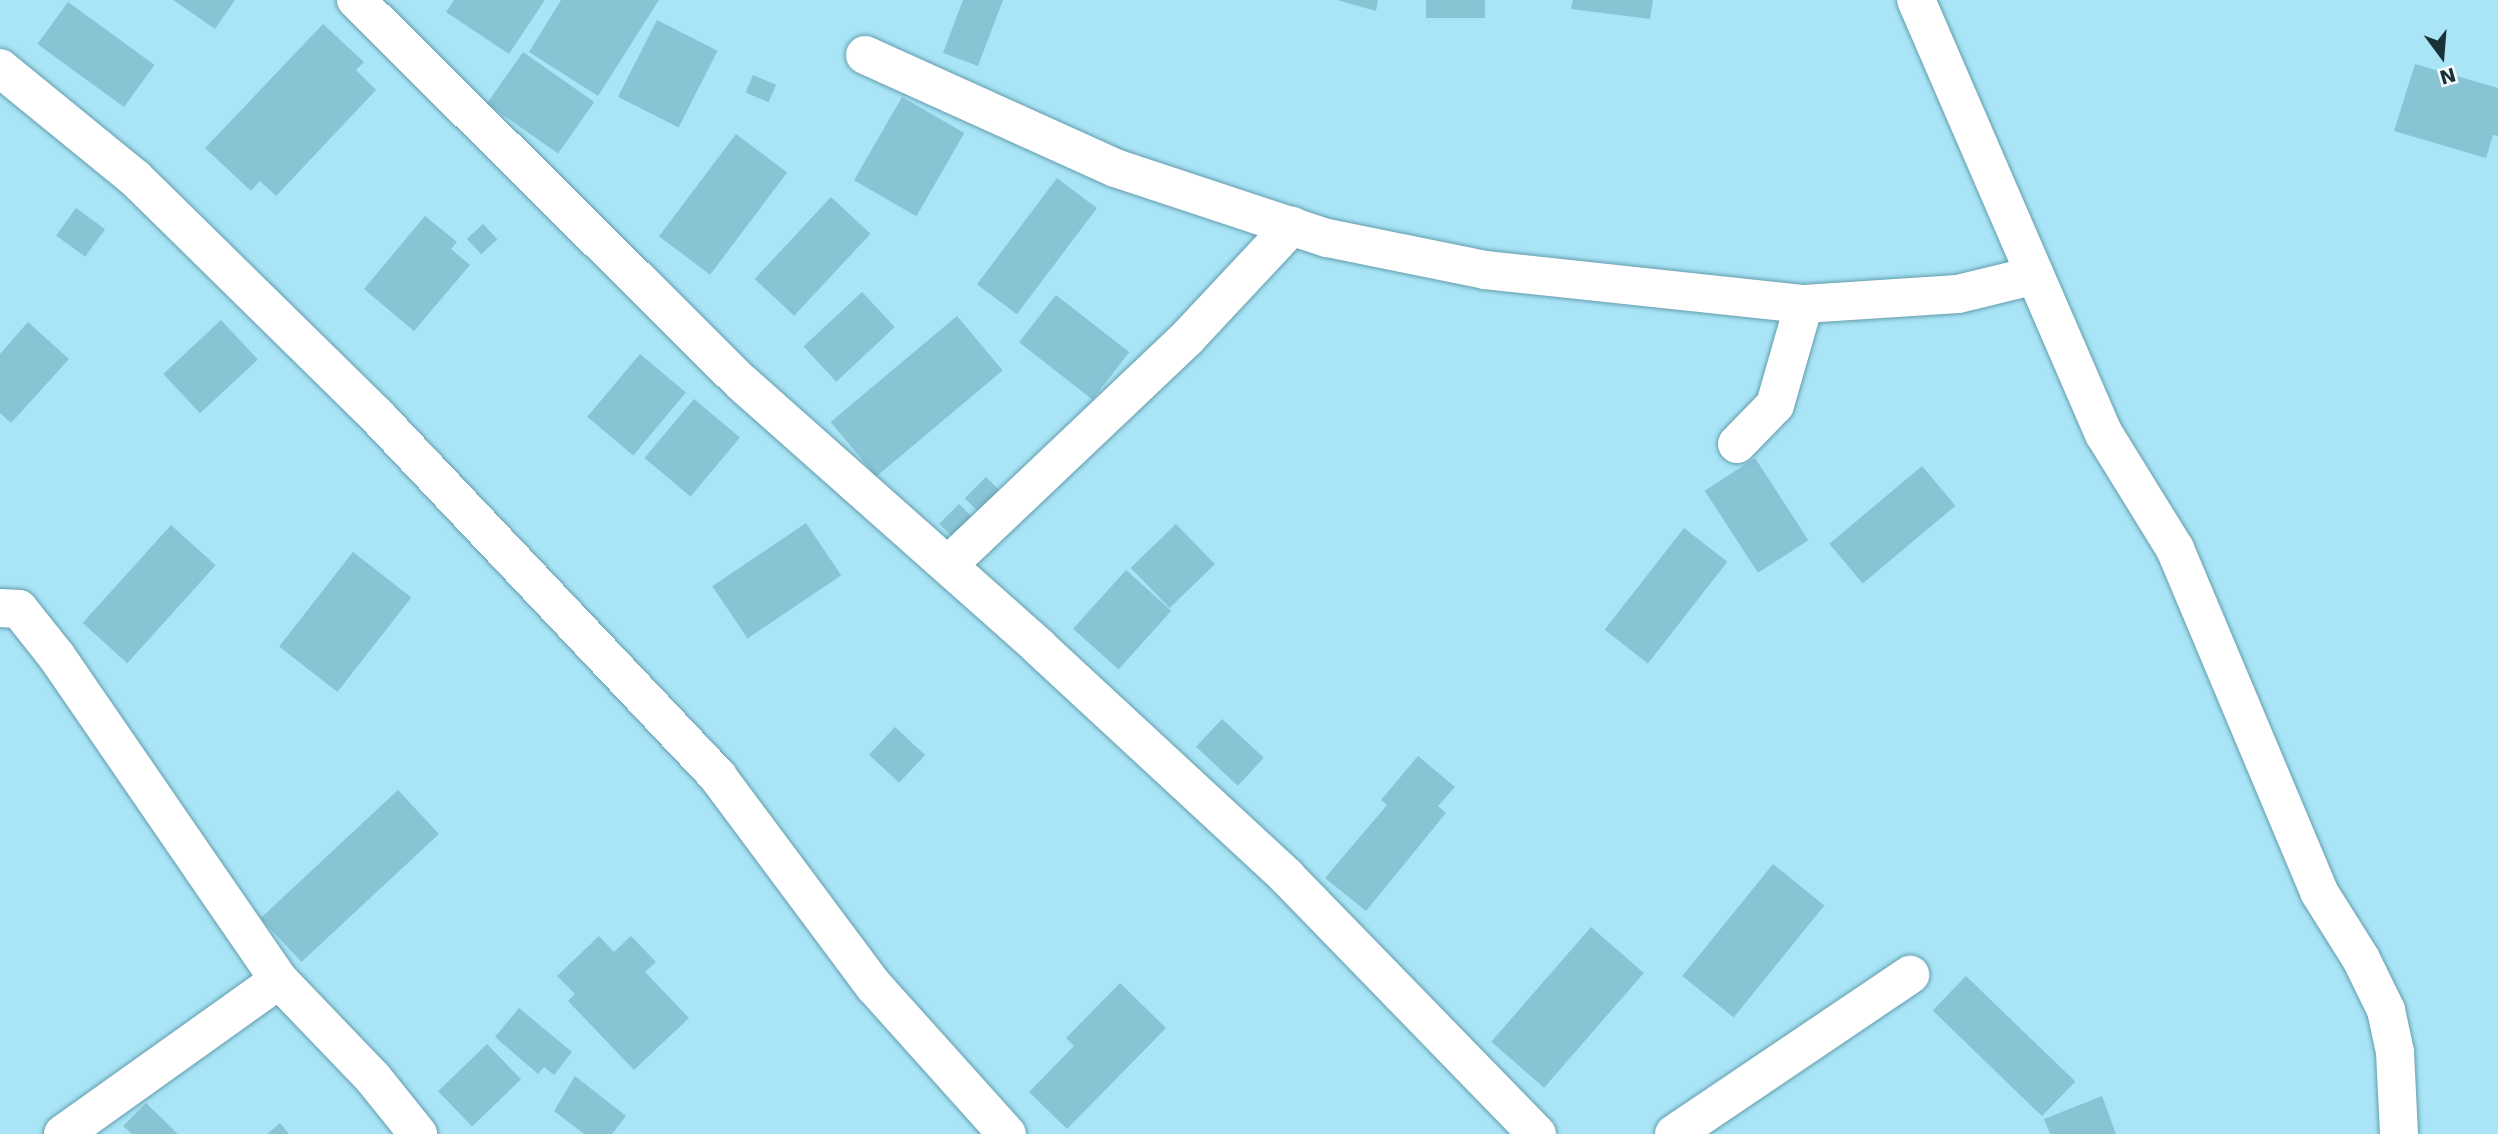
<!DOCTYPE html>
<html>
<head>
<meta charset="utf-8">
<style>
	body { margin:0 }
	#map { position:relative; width:2498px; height:1134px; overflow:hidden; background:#a9e5f6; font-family:"DejaVu Sans",sans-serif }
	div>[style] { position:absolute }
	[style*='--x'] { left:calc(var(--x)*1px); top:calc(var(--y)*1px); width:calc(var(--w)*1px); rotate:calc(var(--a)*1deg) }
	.building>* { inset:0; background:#89c4d5; transform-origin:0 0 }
	.roads { filter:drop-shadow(0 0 2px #639cad) drop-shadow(0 0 2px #639cad) }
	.street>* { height:38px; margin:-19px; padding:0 19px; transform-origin:19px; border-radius:19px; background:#fff }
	span { translate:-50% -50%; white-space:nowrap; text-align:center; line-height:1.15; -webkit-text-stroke:6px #f6fbfd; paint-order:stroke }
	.north { position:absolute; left:2407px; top:21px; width:70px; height:70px; -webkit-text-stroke:5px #f6fbfd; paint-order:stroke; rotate:164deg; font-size:19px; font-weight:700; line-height:28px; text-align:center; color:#193138 }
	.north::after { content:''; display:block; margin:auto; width:24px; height:32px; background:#193138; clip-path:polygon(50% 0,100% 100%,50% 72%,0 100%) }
</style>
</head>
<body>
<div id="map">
	<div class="building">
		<i style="clip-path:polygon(173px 0,235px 0,215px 29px)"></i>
		<i style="clip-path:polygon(454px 0,545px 0,509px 54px,446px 12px)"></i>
		<i style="clip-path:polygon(561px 0,659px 0,598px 96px,529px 52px)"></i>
		<i style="clip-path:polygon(963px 0,1003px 0,978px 66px,943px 53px)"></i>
		<i style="clip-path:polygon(1337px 0,1378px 0,1376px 11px)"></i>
		<i style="left:1426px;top:0;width:59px;height:18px"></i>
		<i style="clip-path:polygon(1573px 0,1653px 0,1650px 19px,1571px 9px)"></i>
		<i style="left:68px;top:2px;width:107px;height:52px;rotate:36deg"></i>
		<i style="left:657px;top:20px;width:68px;height:86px;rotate:27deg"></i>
		<i style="clip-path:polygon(323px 24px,364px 62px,356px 70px,376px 90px,276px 196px,260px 181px,251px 191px,205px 148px)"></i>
		<i style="left:523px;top:52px;width:87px;height:63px;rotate:35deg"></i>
		<i style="clip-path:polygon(2415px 64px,2498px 88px,2498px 136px,2493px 135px,2486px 158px,2394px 131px)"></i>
		<i style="left:753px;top:75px;width:25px;height:19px;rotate:23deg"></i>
		<i style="left:902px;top:97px;width:72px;height:96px;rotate:30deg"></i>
		<i style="left:736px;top:134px;width:64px;height:128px;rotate:37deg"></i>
		<i style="left:1057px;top:178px;width:50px;height:133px;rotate:37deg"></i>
		<i style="left:831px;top:197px;width:54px;height:112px;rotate:43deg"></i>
		<i style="left:76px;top:208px;width:36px;height:34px;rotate:36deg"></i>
		<i style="clip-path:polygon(425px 216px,457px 242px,451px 249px,470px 265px,414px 331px,364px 289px)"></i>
		<i style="left:483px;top:224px;width:21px;height:22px;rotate:47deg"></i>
		<i style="left:862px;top:292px;width:48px;height:80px;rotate:47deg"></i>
		<i style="left:1056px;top:295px;width:93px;height:60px;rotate:38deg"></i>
		<i style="left:957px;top:316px;width:71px;height:165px;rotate:50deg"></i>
		<i style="left:221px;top:320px;width:54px;height:79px;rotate:47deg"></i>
		<i style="clip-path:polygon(28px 322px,69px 359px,11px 423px,0 413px,0 354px)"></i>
		<i style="left:640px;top:354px;width:60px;height:82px;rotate:40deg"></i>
		<i style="left:694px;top:399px;width:60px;height:77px;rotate:40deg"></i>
		<i style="left:1755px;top:458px;width:98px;height:60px;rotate:57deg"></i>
		<i style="left:1922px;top:466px;width:52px;height:121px;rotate:50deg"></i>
		<i style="left:986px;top:477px;width:21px;height:30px;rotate:45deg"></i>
		<i style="left:959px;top:504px;width:21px;height:28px;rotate:45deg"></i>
		<i style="left:806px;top:523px;width:63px;height:113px;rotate:56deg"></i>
		<i style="left:1176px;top:524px;width:56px;height:63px;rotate:46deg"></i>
		<i style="left:171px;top:525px;width:60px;height:132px;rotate:42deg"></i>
		<i style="left:1684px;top:528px;width:55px;height:129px;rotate:38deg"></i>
		<i style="left:353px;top:552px;width:74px;height:120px;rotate:38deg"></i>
		<i style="left:1126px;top:570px;width:61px;height:79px;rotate:42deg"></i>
		<i style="left:1222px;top:719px;width:57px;height:38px;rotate:43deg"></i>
		<i style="left:895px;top:727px;width:41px;height:38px;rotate:43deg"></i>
		<i style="clip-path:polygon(1418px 756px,1455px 787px,1438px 806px,1446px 813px,1366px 911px,1325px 878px,1387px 805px,1381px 800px)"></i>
		<i style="left:398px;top:790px;width:60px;height:188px;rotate:47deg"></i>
		<i style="left:1773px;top:864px;width:66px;height:144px;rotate:39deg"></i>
		<i style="left:1591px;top:927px;width:70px;height:152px;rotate:41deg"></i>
		<i style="clip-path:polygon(599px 936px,614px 952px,631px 936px,656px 962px,645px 972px,689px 1018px,634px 1070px,568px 1001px,575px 994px,557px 976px)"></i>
		<i style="left:1966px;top:976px;width:152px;height:48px;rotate:44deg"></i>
		<i style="clip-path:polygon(1120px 983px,1166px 1028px,1067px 1129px,1029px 1092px,1074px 1046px,1066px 1038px)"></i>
		<i style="clip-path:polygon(519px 1008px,572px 1052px,554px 1075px,544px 1067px,538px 1074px,495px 1037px)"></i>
		<i style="left:487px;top:1044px;width:49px;height:68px;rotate:46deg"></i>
		<i style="clip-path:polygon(575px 1076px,626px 1116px,612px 1134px,584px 1134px,554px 1111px)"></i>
		<i style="clip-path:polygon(2102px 1096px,2116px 1134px,2050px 1134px,2044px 1119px)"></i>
		<i style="clip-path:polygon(146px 1103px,178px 1134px,132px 1134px,123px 1126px)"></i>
		<i style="clip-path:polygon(280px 1123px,289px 1134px,267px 1134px)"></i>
	</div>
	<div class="roads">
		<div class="street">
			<i style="--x:356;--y:0;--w:542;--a:44.78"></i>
			<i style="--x:741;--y:382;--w:399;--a:41.6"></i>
			<i style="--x:1039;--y:647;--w:337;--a:42.8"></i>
			<i style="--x:1286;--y:876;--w:360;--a:45.8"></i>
			<i style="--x:1916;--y:0;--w:473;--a:66.6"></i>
			<i style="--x:2104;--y:434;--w:135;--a:58.3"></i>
			<i style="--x:2175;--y:549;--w:372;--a:67.2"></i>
			<i style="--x:2319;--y:892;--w:79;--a:57.9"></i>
			<i style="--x:2361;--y:959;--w:57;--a:63.9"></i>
			<i style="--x:2386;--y:1010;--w:43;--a:77.9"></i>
			<i style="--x:2395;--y:1052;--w:82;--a:87.2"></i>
			<i style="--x:865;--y:55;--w:274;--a:24.3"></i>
			<i style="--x:1115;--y:168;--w:223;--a:18.3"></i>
			<i style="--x:1327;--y:238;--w:161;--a:11.4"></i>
			<i style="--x:1485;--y:270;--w:321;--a:6.1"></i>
			<i style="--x:1804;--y:304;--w:154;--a:-3.7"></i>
			<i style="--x:1958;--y:294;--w:76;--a:-13.7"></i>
			<i style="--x:0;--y:68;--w:174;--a:39.2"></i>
			<i style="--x:135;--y:178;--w:341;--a:44.5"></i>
			<i style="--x:378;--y:417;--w:495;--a:46.6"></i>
			<i style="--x:718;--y:777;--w:261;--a:53.3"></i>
			<i style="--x:874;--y:986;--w:199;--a:48.1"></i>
			<i style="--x:1737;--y:444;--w:54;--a:-45.7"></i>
			<i style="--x:1775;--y:405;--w:105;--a:-74"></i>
			<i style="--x:948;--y:565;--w:332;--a:-43.5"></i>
			<i style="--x:1189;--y:336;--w:151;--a:-46.9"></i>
			<i style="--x:0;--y:608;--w:19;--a:3"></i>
			<i style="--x:19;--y:609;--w:61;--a:51.6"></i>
			<i style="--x:57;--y:657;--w:392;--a:55.5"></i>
			<i style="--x:279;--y:980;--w:136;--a:46.2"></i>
			<i style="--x:373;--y:1078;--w:72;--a:51.2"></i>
			<i style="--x:63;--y:1134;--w:265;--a:-35.5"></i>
			<i style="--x:1674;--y:1134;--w:285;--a:-34"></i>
		</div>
	</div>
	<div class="north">N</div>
</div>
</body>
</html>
